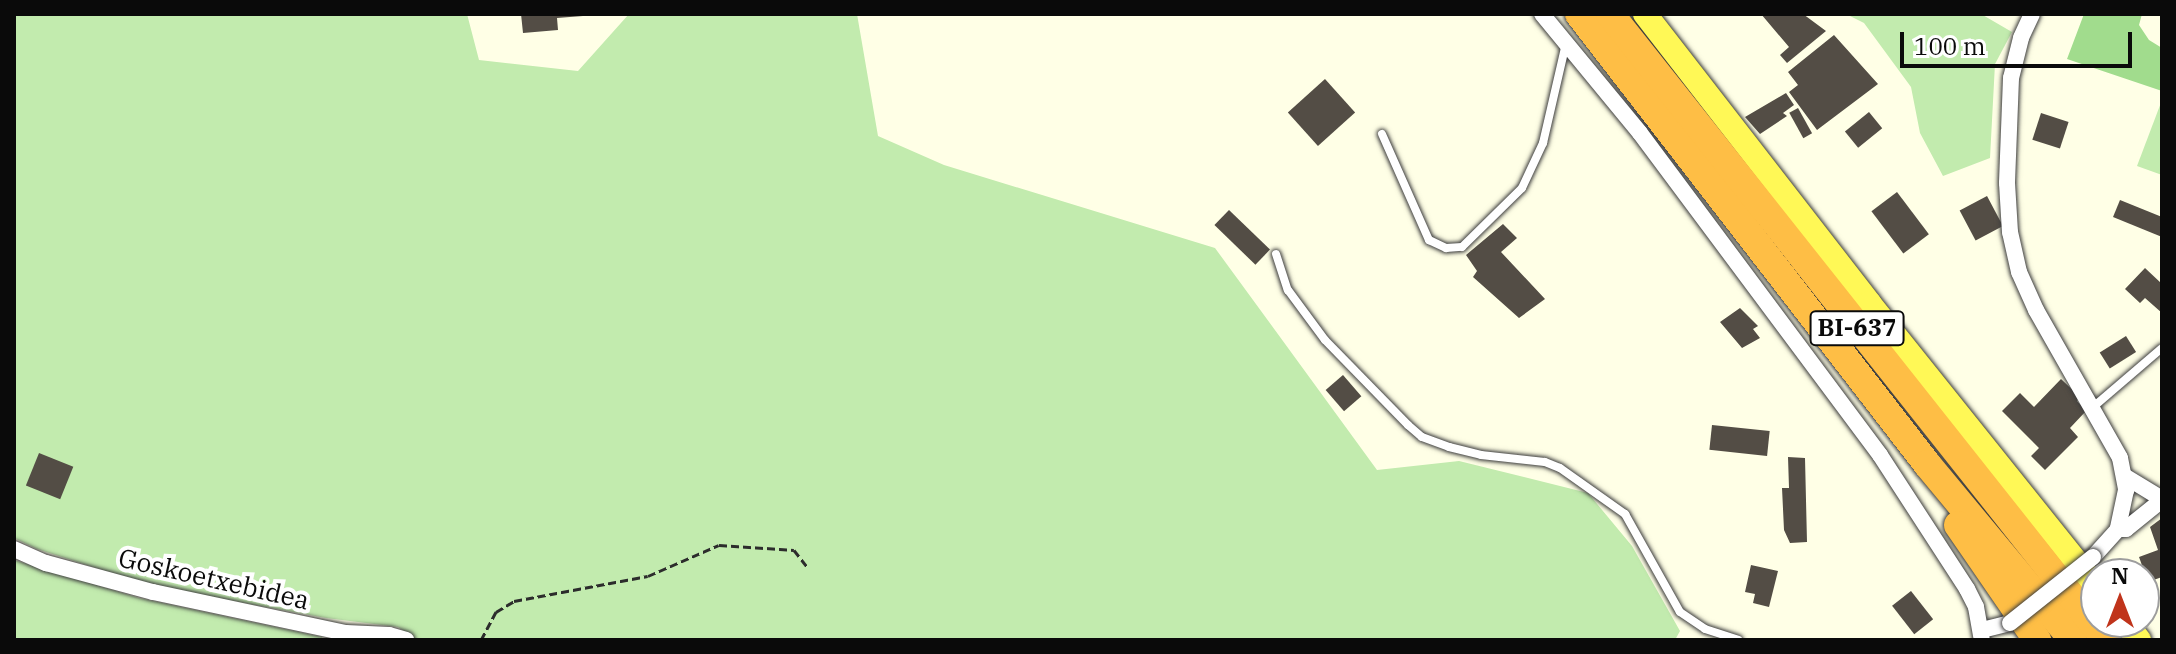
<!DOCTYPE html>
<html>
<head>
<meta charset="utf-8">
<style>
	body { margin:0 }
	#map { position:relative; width:2176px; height:654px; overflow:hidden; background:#ffffe6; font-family:"IBM Plex Serif",serif }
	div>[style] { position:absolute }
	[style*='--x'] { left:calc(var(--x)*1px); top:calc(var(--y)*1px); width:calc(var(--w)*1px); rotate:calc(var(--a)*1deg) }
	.green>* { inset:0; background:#c2ebae }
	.forest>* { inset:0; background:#a1dc8d }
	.building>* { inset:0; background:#534d45; transform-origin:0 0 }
	.path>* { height:3px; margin-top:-1.5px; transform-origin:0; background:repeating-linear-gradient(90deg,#2c2c2c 0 8px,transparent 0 12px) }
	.roads { filter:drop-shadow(0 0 2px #3d3d3d) drop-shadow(0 0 2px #3d3d3d) }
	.lane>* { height:8px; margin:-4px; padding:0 4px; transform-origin:4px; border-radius:4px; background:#fff }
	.street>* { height:16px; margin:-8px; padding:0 8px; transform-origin:8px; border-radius:8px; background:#fff }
	.primary>* { height:24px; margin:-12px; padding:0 12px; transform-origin:12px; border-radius:12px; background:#fff856 }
	.highway>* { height:28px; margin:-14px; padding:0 14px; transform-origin:14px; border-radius:14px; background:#febe45 }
	.bridges { filter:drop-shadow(0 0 2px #3d3d3d) drop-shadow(0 0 2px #3d3d3d) }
	.street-bridge>* { height:16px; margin:-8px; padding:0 8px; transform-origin:8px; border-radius:8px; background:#fff }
	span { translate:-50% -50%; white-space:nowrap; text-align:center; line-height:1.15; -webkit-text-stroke:8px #fff; paint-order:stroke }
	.shield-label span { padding:2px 6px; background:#fff; border:2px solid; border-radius:6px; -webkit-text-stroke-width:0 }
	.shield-label { font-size:24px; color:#0a0a0a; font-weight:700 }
	.street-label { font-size:26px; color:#0a0a0a }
	.frame { position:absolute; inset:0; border:16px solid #0a0a0a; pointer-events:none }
	.north { position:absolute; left:2080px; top:558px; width:80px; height:80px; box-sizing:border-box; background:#fff; border:2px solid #9d9d9d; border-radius:50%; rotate:0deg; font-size:22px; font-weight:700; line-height:32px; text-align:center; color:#0a0a0a }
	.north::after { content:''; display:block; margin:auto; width:28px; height:36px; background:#c0341b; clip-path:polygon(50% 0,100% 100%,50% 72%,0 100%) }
	.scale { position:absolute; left:1900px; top:32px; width:232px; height:36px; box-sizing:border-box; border:4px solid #0a0a0a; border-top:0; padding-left:10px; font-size:24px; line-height:28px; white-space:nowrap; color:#0a0a0a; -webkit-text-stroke:6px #fff; paint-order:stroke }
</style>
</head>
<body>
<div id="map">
	<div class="green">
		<i style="clip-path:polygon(14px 14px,467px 14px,479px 60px,578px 71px,629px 14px,857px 14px,878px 136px,944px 165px,1215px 248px,1377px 470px,1459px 461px,1588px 493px,1632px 546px,1680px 631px,1675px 640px,417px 640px,398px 627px,326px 618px,152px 586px,37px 549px,14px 538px)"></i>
		<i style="clip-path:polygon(1846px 14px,1981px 14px,2012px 32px,1995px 64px,1990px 158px,1943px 176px,1920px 133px,1911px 87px,1864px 23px)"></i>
		<i style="clip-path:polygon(2162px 100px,2162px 175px,2137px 166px)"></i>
		<i style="clip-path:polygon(14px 560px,139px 598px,322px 637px,321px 640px,19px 640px,14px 638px)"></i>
	</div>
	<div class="forest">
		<i style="clip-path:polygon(2084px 14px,2142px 14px,2139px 25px,2149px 40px,2162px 48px,2162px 91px,2067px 59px)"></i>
	</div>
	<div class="building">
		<i style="clip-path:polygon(521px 14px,583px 14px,583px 16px,557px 18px,558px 30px,523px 33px)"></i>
		<i style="clip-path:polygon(1761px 14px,1803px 14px,1826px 31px,1787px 63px,1780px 55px,1789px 47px)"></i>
		<i style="clip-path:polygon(1834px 35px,1878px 84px,1817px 130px,1789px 92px,1798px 85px,1788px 72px)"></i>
		<i style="left:1325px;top:79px;width:45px;height:50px;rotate:48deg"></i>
		<i style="clip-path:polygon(1786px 93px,1794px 105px,1783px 113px,1787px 116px,1760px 134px,1745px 117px)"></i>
		<i style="left:1798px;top:108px;width:29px;height:10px;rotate:61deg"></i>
		<i style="left:1869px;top:112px;width:21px;height:31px;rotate:51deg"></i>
		<i style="left:2041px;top:113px;width:29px;height:28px;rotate:18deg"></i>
		<i style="left:1897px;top:192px;width:53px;height:32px;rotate:53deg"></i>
		<i style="left:1987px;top:196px;width:34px;height:31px;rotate:62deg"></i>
		<i style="clip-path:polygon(2120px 200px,2162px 217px,2162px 237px,2113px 217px)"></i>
		<i style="left:1229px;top:210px;width:57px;height:21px;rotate:44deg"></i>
		<i style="clip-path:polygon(1503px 224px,1517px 238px,1501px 252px,1545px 299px,1519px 318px,1473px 277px,1477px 271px,1466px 255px)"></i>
		<i style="clip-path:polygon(2145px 268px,2162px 284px,2162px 313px,2145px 298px,2140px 303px,2125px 289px)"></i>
		<i style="clip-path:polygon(1740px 308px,1758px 326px,1753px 329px,1760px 338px,1742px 348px,1720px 322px)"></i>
		<i style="left:2126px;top:336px;width:19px;height:31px;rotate:58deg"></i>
		<i style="left:1343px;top:375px;width:28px;height:23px;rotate:49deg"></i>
		<i style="clip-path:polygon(2061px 379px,2080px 397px,2077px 401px,2086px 411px,2070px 428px,2078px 437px,2045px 470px,2031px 456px,2039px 448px,2002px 411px,2020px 393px,2034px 407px)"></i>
		<i style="left:1712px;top:425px;width:58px;height:25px;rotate:6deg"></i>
		<i style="left:39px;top:453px;width:37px;height:35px;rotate:22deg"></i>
		<i style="clip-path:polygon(1788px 457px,1805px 458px,1807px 542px,1790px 543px,1784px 530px,1782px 488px,1789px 488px)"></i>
		<i style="clip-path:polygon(2162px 518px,2162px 577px,2148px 582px,2139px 557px,2158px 550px,2150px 527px)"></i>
		<i style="clip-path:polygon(1751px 565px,1778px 571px,1769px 607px,1753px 603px,1755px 594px,1745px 592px)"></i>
		<i style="left:1911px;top:591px;width:36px;height:24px;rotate:52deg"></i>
	</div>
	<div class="path">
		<i style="--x:481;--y:640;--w:32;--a:-62"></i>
		<i style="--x:496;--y:612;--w:21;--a:-31"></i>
		<i style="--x:514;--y:601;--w:136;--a:-10.6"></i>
		<i style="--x:648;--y:576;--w:77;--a:-23.6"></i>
		<i style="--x:719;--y:545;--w:75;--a:3.8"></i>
		<i style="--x:794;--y:550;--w:23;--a:52"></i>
	</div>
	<div class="roads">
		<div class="lane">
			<i style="--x:1382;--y:134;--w:116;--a:66.1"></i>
			<i style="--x:1429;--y:240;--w:19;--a:25"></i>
			<i style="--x:1446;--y:248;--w:16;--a:-4"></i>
			<i style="--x:1462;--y:247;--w:84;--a:-44.5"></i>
			<i style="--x:1522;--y:188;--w:50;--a:-65"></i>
			<i style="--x:1543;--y:143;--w:103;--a:-77"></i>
			<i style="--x:1276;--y:254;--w:38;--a:72"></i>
			<i style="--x:1288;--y:290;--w:62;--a:53.5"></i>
			<i style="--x:1325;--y:340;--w:119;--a:45.7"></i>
			<i style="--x:1408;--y:425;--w:18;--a:41"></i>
			<i style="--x:1422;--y:437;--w:29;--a:20"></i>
			<i style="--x:1449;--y:447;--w:33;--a:14"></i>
			<i style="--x:1481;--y:455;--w:64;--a:6.2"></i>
			<i style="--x:1545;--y:462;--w:16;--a:22"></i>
			<i style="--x:1560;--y:468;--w:80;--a:35.3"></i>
			<i style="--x:1625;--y:514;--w:112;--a:60.7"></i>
			<i style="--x:1680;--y:612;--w:30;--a:34"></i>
			<i style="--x:1705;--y:629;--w:35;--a:18"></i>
			<i style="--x:2092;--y:408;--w:92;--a:-40.6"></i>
		</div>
		<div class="street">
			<i style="--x:1542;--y:14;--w:154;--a:50.5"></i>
			<i style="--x:1640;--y:133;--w:402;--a:53.3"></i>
			<i style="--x:1880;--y:455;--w:160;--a:57"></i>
			<i style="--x:1967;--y:589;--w:20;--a:63"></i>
			<i style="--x:1976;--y:607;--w:34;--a:80"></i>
			<i style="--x:2032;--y:14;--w:26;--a:115"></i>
			<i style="--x:2021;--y:38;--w:41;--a:104"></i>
			<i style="--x:2011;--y:78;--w:105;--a:92.2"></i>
			<i style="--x:2007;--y:183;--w:49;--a:86.5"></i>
			<i style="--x:2010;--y:232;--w:41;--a:77.3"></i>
			<i style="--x:2019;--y:272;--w:42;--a:65.9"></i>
			<i style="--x:2036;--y:310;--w:170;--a:60.4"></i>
			<i style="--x:2120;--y:458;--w:33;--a:79"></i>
			<i style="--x:2126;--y:490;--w:40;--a:102"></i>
			<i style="--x:2126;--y:477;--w:42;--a:31.4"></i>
			<i style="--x:14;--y:549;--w:35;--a:24"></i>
			<i style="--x:46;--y:563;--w:111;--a:15.2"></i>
			<i style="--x:153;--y:592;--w:197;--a:12"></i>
			<i style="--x:346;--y:633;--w:43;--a:2.7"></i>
			<i style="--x:389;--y:635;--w:18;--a:16"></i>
			<i style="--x:2093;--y:557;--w:38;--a:-48"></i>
			<i style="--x:2118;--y:529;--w:8;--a:0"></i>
			<i style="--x:2126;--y:529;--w:46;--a:-38.9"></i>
			<i style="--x:1982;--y:630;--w:29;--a:-14"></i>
		</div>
		<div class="primary">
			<i style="--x:1645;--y:14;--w:366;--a:52.2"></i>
			<i style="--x:1869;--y:303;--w:363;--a:51.3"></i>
			<i style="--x:2125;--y:622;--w:23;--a:52"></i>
		</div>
		<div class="highway">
			<i style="--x:1579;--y:14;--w:569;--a:52.28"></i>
			<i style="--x:1927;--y:464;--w:229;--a:50.3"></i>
			<i style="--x:1610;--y:14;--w:799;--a:51.61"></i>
			<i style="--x:1958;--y:525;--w:140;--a:55.5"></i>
		</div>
	</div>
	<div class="bridges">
		<div class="street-bridge">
			<i style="--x:2010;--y:623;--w:106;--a:-38.5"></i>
		</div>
	</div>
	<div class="shield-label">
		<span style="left:1857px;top:328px">BI-637</span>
	</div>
	<div class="street-label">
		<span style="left:214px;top:579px;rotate:13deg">Goskoetxebidea</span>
	</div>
	<div class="frame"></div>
	<div class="north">N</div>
	<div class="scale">100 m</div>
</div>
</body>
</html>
